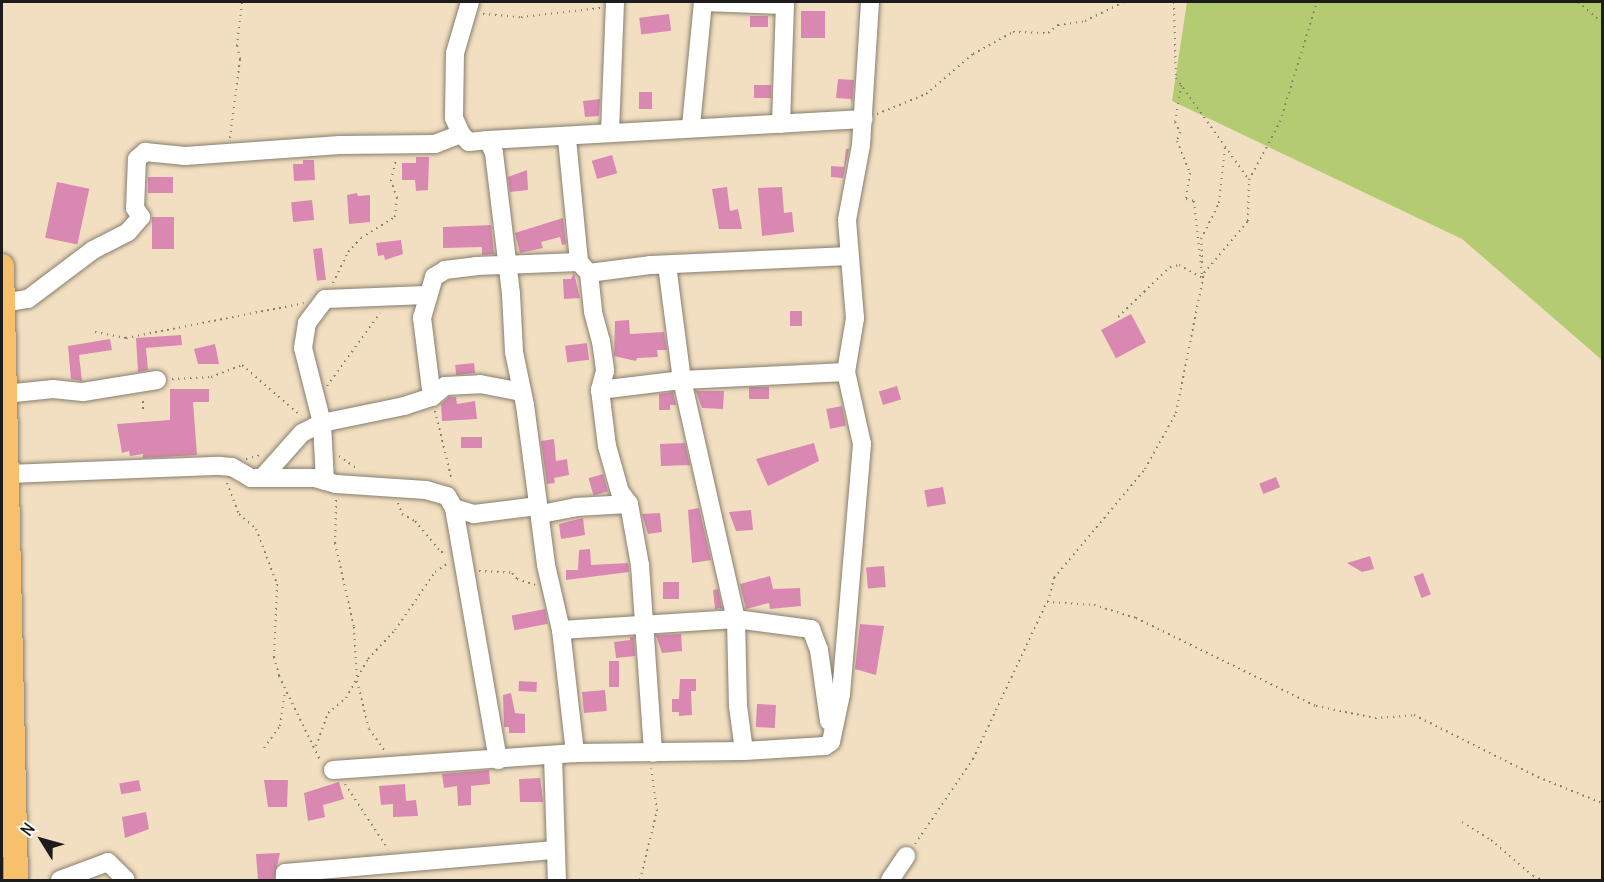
<!DOCTYPE html>
<html>
<head>
<meta charset="utf-8">
<style>
	body { margin:0 }
	#map { position:relative; width:1604px; height:882px; overflow:hidden; background:#f2dfc1; font-family:Delius,sans-serif }
	div>[style] { position:absolute }
	[style*='--x'] { left:calc(var(--x)*1px); top:calc(var(--y)*1px); width:calc(var(--w)*1px); rotate:calc(var(--a)*1deg) }
	.green>* { inset:0; background:#b3cc71 }
	.building>* { inset:0; background:#d989b1; transform-origin:0 0 }
	.path>* { height:2px; margin-top:-1px; transform-origin:0; background:repeating-linear-gradient(90deg,#877e6e 0 1.5px,transparent 0 6px) }
	.roads { filter:drop-shadow(0 0 2px #877e6e) drop-shadow(0 0 2px #877e6e) }
	.minor>* { height:18px; margin:-9px; padding:0 9px; transform-origin:9px; border-radius:9px; background:#fff }
	.major>* { height:24px; margin:-12px; padding:0 12px; transform-origin:12px; border-radius:12px; background:#f7c06c }
	span { translate:-50% -50%; white-space:nowrap; text-align:center; line-height:1.15; -webkit-text-stroke:4.5px #fdfcf7; paint-order:stroke }
	.frame { position:absolute; inset:0; border:3px solid #1c1c1c; pointer-events:none }
	.north { position:absolute; left:12px; top:810px; width:60px; height:60px; -webkit-text-stroke:4px #fdfcf7; paint-order:stroke; rotate:307deg; font-size:16px; font-weight:700; line-height:24px; text-align:center; color:#1c1c1c }
	.north::after { content:''; display:block; margin:auto; width:21px; height:27px; background:#1c1c1c; clip-path:polygon(50% 0,100% 100%,50% 72%,0 100%) }
</style>
</head>
<body>
<div id="map">
	<div class="green">
		<i style="clip-path:polygon(1187px 2px,1602px 2px,1602px 360px,1462px 239px,1172px 101px)"></i>
	</div>
	<div class="building">
		<i style="left:801px;top:11px;width:24px;height:27px"></i>
		<i style="left:669px;top:14px;width:17px;height:30px;rotate:83deg"></i>
		<i style="left:750px;top:16px;width:18px;height:11px"></i>
		<i style="clip-path:polygon(838px 79px,854px 80px,852px 106px,851px 99px,836px 98px)"></i>
		<i style="left:771px;top:85px;width:13px;height:17px;rotate:90deg"></i>
		<i style="left:639px;top:92px;width:13px;height:17px"></i>
		<i style="clip-path:polygon(600px 99px,599px 116px,585px 117px,583px 101px)"></i>
		<i style="clip-path:polygon(846px 149px,849px 149px,843px 178px,831px 177px,831px 166px,844px 167px)"></i>
		<i style="left:612px;top:155px;width:19px;height:21px;rotate:74deg"></i>
		<i style="clip-path:polygon(416px 157px,429px 157px,428px 190px,416px 191px,415px 180px,402px 180px,402px 163px,416px 163px)"></i>
		<i style="clip-path:polygon(303px 160px,314px 160px,315px 180px,294px 181px,293px 164px,303px 164px)"></i>
		<i style="clip-path:polygon(527px 170px,528px 190px,510px 192px,508px 177px)"></i>
		<i style="left:173px;top:177px;width:16px;height:25px;rotate:90deg"></i>
		<i style="left:57px;top:182px;width:33px;height:57px;rotate:12deg"></i>
		<i style="clip-path:polygon(727px 187px,730px 211px,738px 209px,742px 229px,719px 229px,712px 189px)"></i>
		<i style="clip-path:polygon(782px 187px,784px 213px,792px 212px,794px 232px,762px 236px,758px 188px)"></i>
		<i style="clip-path:polygon(357px 193px,358px 196px,370px 195px,370px 222px,349px 224px,347px 195px)"></i>
		<i style="left:312px;top:200px;width:20px;height:21px;rotate:84deg"></i>
		<i style="left:152px;top:217px;width:22px;height:32px"></i>
		<i style="clip-path:polygon(563px 218px,566px 244px,562px 245px,560px 237px,541px 242px,543px 248px,520px 253px,515px 233px)"></i>
		<i style="clip-path:polygon(491px 225px,494px 254px,482px 255px,482px 247px,443px 248px,443px 227px)"></i>
		<i style="clip-path:polygon(401px 240px,403px 254px,385px 260px,384px 255px,378px 256px,376px 243px)"></i>
		<i style="left:322px;top:248px;width:32px;height:9px;rotate:83deg"></i>
		<i style="clip-path:polygon(574px 273px,580px 298px,564px 299px,563px 279px,571px 279px)"></i>
		<i style="left:802px;top:311px;width:15px;height:12px;rotate:90deg"></i>
		<i style="left:1131px;top:314px;width:32px;height:34px;rotate:62deg"></i>
		<i style="clip-path:polygon(629px 320px,630px 334px,664px 332px,667px 350px,657px 350px,658px 357px,637px 358px,636px 361px,614px 356px,615px 321px)"></i>
		<i style="clip-path:polygon(181px 335px,182px 345px,146px 348px,148px 370px,138px 372px,136px 338px)"></i>
		<i style="clip-path:polygon(110px 339px,112px 350px,79px 355px,82px 381px,71px 379px,68px 346px)"></i>
		<i style="left:587px;top:343px;width:17px;height:22px;rotate:83deg"></i>
		<i style="clip-path:polygon(215px 344px,219px 364px,198px 364px,194px 349px)"></i>
		<i style="left:474px;top:363px;width:10px;height:19px;rotate:84deg"></i>
		<i style="left:897px;top:386px;width:14px;height:19px;rotate:73deg"></i>
		<i style="left:769px;top:387px;width:12px;height:20px;rotate:90deg"></i>
		<i style="clip-path:polygon(170px 389px,209px 389px,209px 402px,193px 402px,197px 455px,143px 458px,143px 454px,130px 456px,129px 451px,122px 453px,117px 424px,170px 420px)"></i>
		<i style="clip-path:polygon(696px 391px,724px 391px,723px 409px,702px 408px)"></i>
		<i style="clip-path:polygon(673px 392px,676px 405px,670px 405px,670px 410px,659px 410px,659px 394px)"></i>
		<i style="clip-path:polygon(449px 397px,456px 397px,457px 404px,475px 401px,477px 419px,442px 421px,441px 404px)"></i>
		<i style="left:842px;top:406px;width:20px;height:16px;rotate:79deg"></i>
		<i style="left:461px;top:437px;width:21px;height:11px"></i>
		<i style="clip-path:polygon(554px 439px,556px 461px,567px 459px,569px 475px,554px 478px,555px 483px,547px 484px,541px 441px)"></i>
		<i style="clip-path:polygon(685px 443px,690px 465px,661px 466px,660px 444px)"></i>
		<i style="clip-path:polygon(814px 443px,819px 461px,768px 486px,756px 459px)"></i>
		<i style="left:603px;top:474px;width:18px;height:15px;rotate:74deg"></i>
		<i style="left:1276px;top:477px;width:11px;height:18px;rotate:68deg"></i>
		<i style="left:943px;top:487px;width:17px;height:19px;rotate:80deg"></i>
		<i style="clip-path:polygon(699px 508px,711px 560px,692px 563px,688px 510px)"></i>
		<i style="clip-path:polygon(751px 510px,753px 530px,736px 531px,729px 512px)"></i>
		<i style="clip-path:polygon(660px 513px,662px 532px,648px 534px,642px 514px)"></i>
		<i style="clip-path:polygon(583px 518px,585px 535px,561px 539px,559px 524px)"></i>
		<i style="clip-path:polygon(590px 549px,591px 565px,628px 563px,629px 572px,566px 580px,566px 570px,578px 570px,579px 550px)"></i>
		<i style="clip-path:polygon(1370px 556px,1374px 569px,1362px 572px,1347px 563px)"></i>
		<i style="left:884px;top:566px;width:21px;height:18px;rotate:85deg"></i>
		<i style="left:1423px;top:573px;width:23px;height:10px;rotate:70deg"></i>
		<i style="clip-path:polygon(770px 576px,773px 589px,800px 588px,801px 606px,770px 609px,769px 603px,746px 609px,740px 584px)"></i>
		<i style="left:679px;top:582px;width:17px;height:16px;rotate:90deg"></i>
		<i style="clip-path:polygon(718px 589px,722px 608px,715px 609px,713px 590px)"></i>
		<i style="left:545px;top:609px;width:15px;height:34px;rotate:79deg"></i>
		<i style="clip-path:polygon(860px 624px,884px 626px,876px 675px,855px 669px)"></i>
		<i style="clip-path:polygon(681px 634px,682px 651px,662px 653px,656px 635px)"></i>
		<i style="clip-path:polygon(630px 637px,634px 637px,635px 656px,616px 658px,614px 642px,630px 640px)"></i>
		<i style="left:609px;top:661px;width:10px;height:26px"></i>
		<i style="clip-path:polygon(680px 679px,696px 679px,696px 691px,691px 691px,692px 715px,679px 716px,679px 712px,672px 712px,672px 699px,679px 699px)"></i>
		<i style="left:519px;top:681px;width:18px;height:10px;rotate:3deg"></i>
		<i style="left:605px;top:690px;width:21px;height:23px;rotate:85deg"></i>
		<i style="clip-path:polygon(511px 693px,515px 713px,525px 714px,525px 733px,509px 733px,509px 727px,504px 727px,503px 695px)"></i>
		<i style="left:757px;top:704px;width:19px;height:23px;rotate:3deg"></i>
		<i style="clip-path:polygon(539px 767px,543px 802px,520px 802px,519px 779px,540px 778px)"></i>
		<i style="clip-path:polygon(489px 770px,490px 784px,471px 786px,471px 805px,458px 806px,457px 786px,444px 788px,442px 774px)"></i>
		<i style="left:139px;top:780px;width:11px;height:20px;rotate:80deg"></i>
		<i style="clip-path:polygon(264px 780px,288px 780px,287px 807px,268px 807px)"></i>
		<i style="clip-path:polygon(339px 782px,344px 799px,323px 805px,325px 817px,308px 821px,304px 793px)"></i>
		<i style="clip-path:polygon(405px 784px,406px 801px,416px 800px,418px 816px,393px 817px,393px 804px,381px 805px,379px 786px)"></i>
		<i style="clip-path:polygon(146px 812px,149px 829px,125px 838px,122px 817px)"></i>
		<i style="clip-path:polygon(280px 853px,274px 880px,258px 880px,256px 854px)"></i>
	</div>
	<div class="path">
		<i style="--x:1174;--y:2;--w:76;--a:88.5"></i>
		<i style="--x:1176;--y:78;--w:125;--a:54.4"></i>
		<i style="--x:1578;--y:2;--w:31;--a:40"></i>
		<i style="--x:483;--y:14;--w:38;--a:5"></i>
		<i style="--x:521;--y:17;--w:80;--a:-6.5"></i>
		<i style="--x:1181;--y:85;--w:37;--a:99"></i>
		<i style="--x:1175;--y:122;--w:11;--a:63"></i>
		<i style="--x:1180;--y:132;--w:9;--a:108"></i>
		<i style="--x:1177;--y:141;--w:35;--a:68"></i>
		<i style="--x:1190;--y:173;--w:26;--a:99"></i>
		<i style="--x:1186;--y:199;--w:8;--a:14"></i>
		<i style="--x:1194;--y:201;--w:74;--a:83.8"></i>
		<i style="--x:877;--y:114;--w:53;--a:-22.2"></i>
		<i style="--x:926;--y:94;--w:62;--a:-40.4"></i>
		<i style="--x:973;--y:54;--w:46;--a:-28.8"></i>
		<i style="--x:1013;--y:32;--w:35;--a:2"></i>
		<i style="--x:1048;--y:33;--w:13;--a:-39"></i>
		<i style="--x:1058;--y:25;--w:27;--a:-8"></i>
		<i style="--x:1085;--y:21;--w:43;--a:-26"></i>
		<i style="--x:230;--y:138;--w:80;--a:-82.8"></i>
		<i style="--x:240;--y:59;--w:13;--a:-103"></i>
		<i style="--x:237;--y:46;--w:44;--a:-83.5"></i>
		<i style="--x:1202;--y:263;--w:24;--a:-92"></i>
		<i style="--x:1201;--y:239;--w:40;--a:-63.4"></i>
		<i style="--x:1219;--y:203;--w:56;--a:-83.9"></i>
		<i style="--x:333;--y:283;--w:34;--a:-64"></i>
		<i style="--x:348;--y:252;--w:19;--a:-47"></i>
		<i style="--x:361;--y:238;--w:40;--a:-32"></i>
		<i style="--x:395;--y:217;--w:19;--a:-84"></i>
		<i style="--x:397;--y:198;--w:18;--a:-109"></i>
		<i style="--x:391;--y:181;--w:22;--a:-77"></i>
		<i style="--x:1118;--y:317;--w:72;--a:-43.9"></i>
		<i style="--x:1170;--y:267;--w:9;--a:-13"></i>
		<i style="--x:1179;--y:265;--w:26;--a:29"></i>
		<i style="--x:95;--y:332;--w:32;--a:11"></i>
		<i style="--x:126;--y:338;--w:181;--a:-11.1"></i>
		<i style="--x:172;--y:379;--w:39;--a:-3"></i>
		<i style="--x:211;--y:377;--w:33;--a:-21"></i>
		<i style="--x:242;--y:365;--w:78;--a:40.8"></i>
		<i style="--x:327;--y:386;--w:90;--a:-54"></i>
		<i style="--x:143;--y:409;--w:10;--a:-90"></i>
		<i style="--x:435;--y:411;--w:72;--a:76.3"></i>
		<i style="--x:339;--y:456;--w:24;--a:35"></i>
		<i style="--x:246;--y:459;--w:16;--a:-15"></i>
		<i style="--x:227;--y:483;--w:33;--a:69"></i>
		<i style="--x:239;--y:514;--w:23;--a:41"></i>
		<i style="--x:256;--y:529;--w:59;--a:69.1"></i>
		<i style="--x:277;--y:584;--w:73;--a:92.4"></i>
		<i style="--x:274;--y:657;--w:20;--a:75"></i>
		<i style="--x:279;--y:676;--w:96;--a:64"></i>
		<i style="--x:336;--y:500;--w:43;--a:91.3"></i>
		<i style="--x:335;--y:543;--w:86;--a:77.3"></i>
		<i style="--x:354;--y:627;--w:54;--a:86.8"></i>
		<i style="--x:357;--y:681;--w:49;--a:76"></i>
		<i style="--x:369;--y:729;--w:27;--a:54"></i>
		<i style="--x:398;--y:503;--w:12;--a:70"></i>
		<i style="--x:402;--y:514;--w:15;--a:28"></i>
		<i style="--x:415;--y:521;--w:40;--a:50"></i>
		<i style="--x:441;--y:552;--w:5;--a:0"></i>
		<i style="--x:479;--y:571;--w:33;--a:3"></i>
		<i style="--x:512;--y:573;--w:8;--a:50"></i>
		<i style="--x:517;--y:579;--w:19;--a:18"></i>
		<i style="--x:1048;--y:602;--w:25;--a:-76"></i>
		<i style="--x:1054;--y:578;--w:142;--a:-50.1"></i>
		<i style="--x:1145;--y:469;--w:64;--a:-61"></i>
		<i style="--x:1176;--y:413;--w:143;--a:-78.7"></i>
		<i style="--x:1204;--y:273;--w:68;--a:-49.8"></i>
		<i style="--x:1248;--y:221;--w:41;--a:-88.6"></i>
		<i style="--x:1249;--y:180;--w:66;--a:-61.9"></i>
		<i style="--x:1280;--y:122;--w:126;--a:-72.9"></i>
		<i style="--x:316;--y:746;--w:35;--a:-70"></i>
		<i style="--x:328;--y:713;--w:23;--a:-40"></i>
		<i style="--x:346;--y:698;--w:45;--a:-60.6"></i>
		<i style="--x:368;--y:659;--w:40;--a:-47"></i>
		<i style="--x:395;--y:630;--w:70;--a:-55.4"></i>
		<i style="--x:435;--y:572;--w:14;--a:-34"></i>
		<i style="--x:264;--y:748;--w:27;--a:-54"></i>
		<i style="--x:280;--y:726;--w:34;--a:-82"></i>
		<i style="--x:345;--y:784;--w:78;--a:56.5"></i>
		<i style="--x:1462;--y:822;--w:34;--a:32"></i>
		<i style="--x:1491;--y:840;--w:55;--a:40.6"></i>
		<i style="--x:1533;--y:876;--w:12;--a:20"></i>
		<i style="--x:915;--y:844;--w:103;--a:-55.7"></i>
		<i style="--x:973;--y:759;--w:174;--a:-64.8"></i>
		<i style="--x:1047;--y:602;--w:47;--a:3.7"></i>
		<i style="--x:1094;--y:605;--w:44;--a:17.2"></i>
		<i style="--x:1136;--y:618;--w:200;--a:26.1"></i>
		<i style="--x:1316;--y:706;--w:60;--a:11.5"></i>
		<i style="--x:1375;--y:718;--w:39;--a:-4"></i>
		<i style="--x:1414;--y:715;--w:139;--a:26.6"></i>
		<i style="--x:1538;--y:777;--w:69;--a:22.1"></i>
		<i style="--x:640;--y:880;--w:71;--a:-76.2"></i>
		<i style="--x:657;--y:811;--w:43;--a:-97.9"></i>
	</div>
	<div class="roads">
		<div class="minor">
			<i style="--x:470;--y:2;--w:53;--a:106.4"></i>
			<i style="--x:455;--y:53;--w:65;--a:90.9"></i>
			<i style="--x:454;--y:118;--w:17;--a:66"></i>
			<i style="--x:461;--y:134;--w:11;--a:45"></i>
			<i style="--x:469;--y:142;--w:19;--a:-6"></i>
			<i style="--x:488;--y:140;--w:14;--a:65"></i>
			<i style="--x:494;--y:153;--w:142;--a:83.1"></i>
			<i style="--x:511;--y:294;--w:58;--a:87"></i>
			<i style="--x:514;--y:352;--w:54;--a:78.3"></i>
			<i style="--x:525;--y:405;--w:161;--a:82.5"></i>
			<i style="--x:546;--y:565;--w:67;--a:77"></i>
			<i style="--x:561;--y:630;--w:124;--a:83.5"></i>
			<i style="--x:703;--y:2;--w:81;--a:2.1"></i>
			<i style="--x:781;--y:124;--w:122;--a:-88.1"></i>
			<i style="--x:691;--y:126;--w:125;--a:-84.5"></i>
			<i style="--x:610;--y:132;--w:130;--a:-87.8"></i>
			<i style="--x:567;--y:139;--w:124;--a:84.4"></i>
			<i style="--x:579;--y:262;--w:15;--a:48"></i>
			<i style="--x:589;--y:273;--w:39;--a:84"></i>
			<i style="--x:593;--y:312;--w:30;--a:75"></i>
			<i style="--x:601;--y:341;--w:30;--a:82"></i>
			<i style="--x:605;--y:371;--w:20;--a:105"></i>
			<i style="--x:600;--y:390;--w:56;--a:82.9"></i>
			<i style="--x:607;--y:446;--w:48;--a:74.2"></i>
			<i style="--x:620;--y:492;--w:15;--a:53"></i>
			<i style="--x:629;--y:504;--w:62;--a:79.8"></i>
			<i style="--x:640;--y:565;--w:188;--a:86"></i>
			<i style="--x:488;--y:140;--w:376;--a:-3.2"></i>
			<i style="--x:667;--y:265;--w:116;--a:82.6"></i>
			<i style="--x:682;--y:380;--w:245;--a:77.3"></i>
			<i style="--x:736;--y:619;--w:87;--a:88.7"></i>
			<i style="--x:738;--y:706;--w:45;--a:82.4"></i>
			<i style="--x:589;--y:273;--w:63;--a:-7.4"></i>
			<i style="--x:651;--y:265;--w:198;--a:-2.6"></i>
			<i style="--x:2;--y:303;--w:26;--a:-9"></i>
			<i style="--x:28;--y:299;--w:81;--a:-37"></i>
			<i style="--x:93;--y:250;--w:39;--a:-27"></i>
			<i style="--x:128;--y:232;--w:20;--a:-49"></i>
			<i style="--x:141;--y:217;--w:11;--a:-124"></i>
			<i style="--x:135;--y:208;--w:49;--a:-87.7"></i>
			<i style="--x:137;--y:159;--w:11;--a:-41"></i>
			<i style="--x:145;--y:152;--w:40;--a:5.7"></i>
			<i style="--x:185;--y:156;--w:155;--a:-4.1"></i>
			<i style="--x:340;--y:145;--w:95;--a:-0.6"></i>
			<i style="--x:435;--y:144;--w:28;--a:-21"></i>
			<i style="--x:600;--y:390;--w:83;--a:-7"></i>
			<i style="--x:682;--y:380;--w:164;--a:-2.8"></i>
			<i style="--x:5;--y:394;--w:48;--a:-5.9"></i>
			<i style="--x:53;--y:389;--w:30;--a:6"></i>
			<i style="--x:83;--y:392;--w:75;--a:-9.2"></i>
			<i style="--x:432;--y:397;--w:80;--a:-97.2"></i>
			<i style="--x:422;--y:318;--w:43;--a:-73.7"></i>
			<i style="--x:434;--y:277;--w:13;--a:-32"></i>
			<i style="--x:445;--y:270;--w:31;--a:-7"></i>
			<i style="--x:476;--y:266;--w:103;--a:-2.2"></i>
			<i style="--x:8;--y:474;--w:212;--a:-2.2"></i>
			<i style="--x:220;--y:466;--w:12;--a:5"></i>
			<i style="--x:232;--y:467;--w:22;--a:30"></i>
			<i style="--x:251;--y:478;--w:64;--a:0"></i>
			<i style="--x:315;--y:478;--w:22;--a:16"></i>
			<i style="--x:336;--y:484;--w:90;--a:3.8"></i>
			<i style="--x:426;--y:490;--w:22;--a:16"></i>
			<i style="--x:447;--y:496;--w:14;--a:60"></i>
			<i style="--x:454;--y:508;--w:21;--a:17"></i>
			<i style="--x:474;--y:514;--w:64;--a:-7.2"></i>
			<i style="--x:262;--y:478;--w:60;--a:-48.4"></i>
			<i style="--x:302;--y:433;--w:22;--a:-27"></i>
			<i style="--x:322;--y:423;--w:84;--a:-11.7"></i>
			<i style="--x:404;--y:406;--w:29;--a:-18"></i>
			<i style="--x:432;--y:397;--w:17;--a:-40"></i>
			<i style="--x:445;--y:386;--w:35;--a:-3"></i>
			<i style="--x:480;--y:384;--w:43;--a:10.8"></i>
			<i style="--x:325;--y:481;--w:58;--a:-93"></i>
			<i style="--x:322;--y:423;--w:77;--a:-104.2"></i>
			<i style="--x:303;--y:348;--w:25;--a:-81"></i>
			<i style="--x:307;--y:323;--w:30;--a:-53"></i>
			<i style="--x:325;--y:299;--w:101;--a:-2.3"></i>
			<i style="--x:454;--y:508;--w:256;--a:80.1"></i>
			<i style="--x:541;--y:514;--w:36;--a:-11"></i>
			<i style="--x:576;--y:507;--w:53;--a:-3.2"></i>
			<i style="--x:561;--y:630;--w:175;--a:-3.6"></i>
			<i style="--x:736;--y:619;--w:76;--a:7.6"></i>
			<i style="--x:811;--y:629;--w:22;--a:69"></i>
			<i style="--x:819;--y:650;--w:72;--a:82"></i>
			<i style="--x:553;--y:755;--w:125;--a:88.2"></i>
			<i style="--x:333;--y:770;--w:243;--a:-4"></i>
			<i style="--x:575;--y:753;--w:169;--a:-0.7"></i>
			<i style="--x:744;--y:751;--w:81;--a:-3.5"></i>
			<i style="--x:825;--y:746;--w:7;--a:-34"></i>
			<i style="--x:831;--y:742;--w:49;--a:-78.2"></i>
			<i style="--x:841;--y:694;--w:251;--a:-85.2"></i>
			<i style="--x:862;--y:444;--w:74;--a:-102.5"></i>
			<i style="--x:846;--y:372;--w:55;--a:-80.5"></i>
			<i style="--x:855;--y:318;--w:98;--a:-94.7"></i>
			<i style="--x:847;--y:220;--w:76;--a:-79.4"></i>
			<i style="--x:861;--y:145;--w:143;--a:-86.4"></i>
			<i style="--x:60;--y:880;--w:51;--a:-20.6"></i>
			<i style="--x:108;--y:862;--w:25;--a:45"></i>
			<i style="--x:285;--y:880;--w:7;--a:-90"></i>
			<i style="--x:285;--y:873;--w:271;--a:-4.9"></i>
			<i style="--x:890;--y:880;--w:29;--a:-56"></i>
		</div>
		<div class="major">
			<i style="--x:2;--y:266;--w:614;--a:88.69"></i>
		</div>
	</div>
	<div class="frame"></div>
	<div class="north">N</div>
</div>
</body>
</html>
